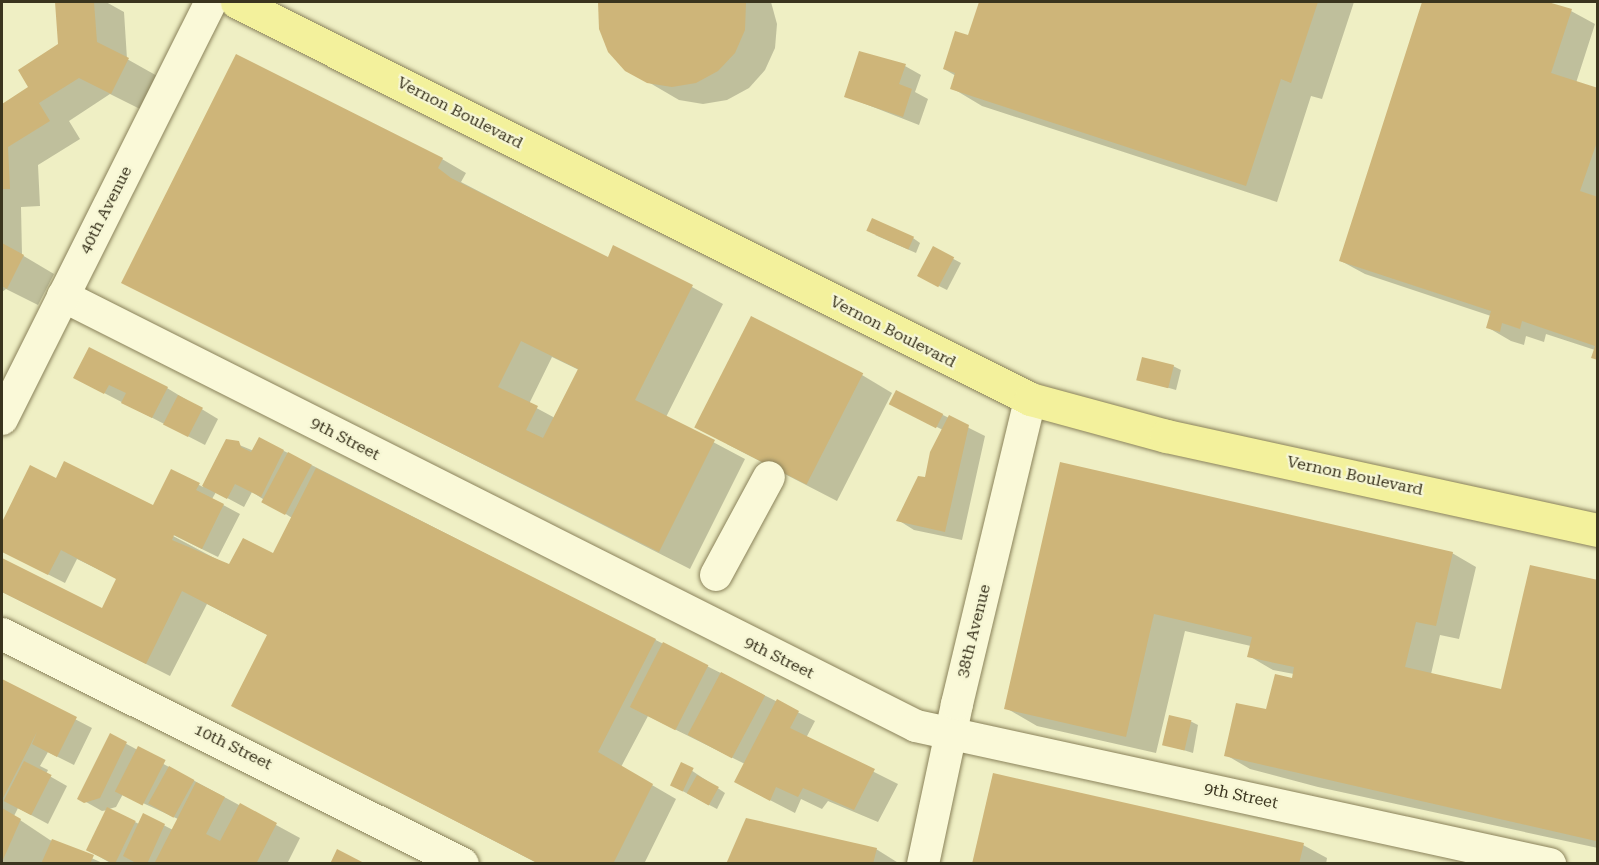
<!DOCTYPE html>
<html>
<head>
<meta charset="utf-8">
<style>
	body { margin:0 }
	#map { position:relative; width:1599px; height:865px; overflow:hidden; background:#efefc4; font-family:"Roboto Serif",serif }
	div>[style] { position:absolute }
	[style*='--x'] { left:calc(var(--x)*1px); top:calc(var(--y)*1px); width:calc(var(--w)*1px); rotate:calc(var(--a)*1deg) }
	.shadow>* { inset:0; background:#0003 }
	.building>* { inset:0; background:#ceb579; transform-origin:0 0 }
	.roads { filter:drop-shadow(0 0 2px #8a825a) drop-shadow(0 0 2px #8a825a) }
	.minor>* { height:32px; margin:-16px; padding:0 16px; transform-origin:16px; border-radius:16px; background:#faf9d8 }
	.major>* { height:33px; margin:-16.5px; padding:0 16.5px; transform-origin:16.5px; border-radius:16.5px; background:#f3f19c }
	span { translate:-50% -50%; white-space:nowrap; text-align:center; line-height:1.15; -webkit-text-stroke:4.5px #f6f6d4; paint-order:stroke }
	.street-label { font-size:16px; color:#3a341e }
	.frame { position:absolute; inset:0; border:3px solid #3a341e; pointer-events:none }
</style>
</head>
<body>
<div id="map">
	<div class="shadow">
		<i style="clip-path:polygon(57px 2px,106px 2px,124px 12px,127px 59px,159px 77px,142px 110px,110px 94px,69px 121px,80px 139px,38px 165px,40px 206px,21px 207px,22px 255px,54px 274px,38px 305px,6px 289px,2px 292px,2px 106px,30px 87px,59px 45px)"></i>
		<i style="clip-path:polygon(599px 2px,771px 2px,777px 24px,775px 48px,765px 70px,749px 88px,727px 100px,703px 104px,679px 100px,626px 69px)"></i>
		<i style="clip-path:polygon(982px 2px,1354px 2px,1322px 99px,1311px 96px,1277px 202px,982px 106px,952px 88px,956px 76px,944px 69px,968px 37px)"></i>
		<i style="clip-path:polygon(1424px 2px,1543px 2px,1571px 11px,1595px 24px,1576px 83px,1598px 90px,1598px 360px,1595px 350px,1546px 334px,1544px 342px,1526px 336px,1524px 345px,1511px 341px,1487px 327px,1491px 316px,1365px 274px,1341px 261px)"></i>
		<i style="clip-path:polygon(evenodd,237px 56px,442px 159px,466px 173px,461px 182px,609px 259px,692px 287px,723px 304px,666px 417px,745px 459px,690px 569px,123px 282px,237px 56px,552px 357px,579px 370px,555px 418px,529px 404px,552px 357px)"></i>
		<i style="clip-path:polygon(905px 66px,921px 75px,915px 92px,928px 99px,919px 125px,845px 96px)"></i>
		<i style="clip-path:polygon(875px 235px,913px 238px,920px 243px,916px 253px)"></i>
		<i style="clip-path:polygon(933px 248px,961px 263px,947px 290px,927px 280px)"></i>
		<i style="clip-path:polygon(1173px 366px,1181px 370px,1176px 390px,1138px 379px)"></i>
		<i style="clip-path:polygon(862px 375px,892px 393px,837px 501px,727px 444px)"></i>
		<i style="clip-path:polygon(75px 378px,167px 388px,218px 419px,205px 445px)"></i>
		<i style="clip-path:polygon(897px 392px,985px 436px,962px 540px,914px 530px,898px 520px,926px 479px,943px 430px,899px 408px)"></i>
		<i style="clip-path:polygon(evenodd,227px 440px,254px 451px,284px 451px,815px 721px,806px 738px,898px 784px,878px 822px,828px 801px,822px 809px,801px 799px,795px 813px,752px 791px,745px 764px,648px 716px,621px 767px,676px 799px,644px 864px,539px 864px,233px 706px,268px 635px,207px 604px,170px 676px,2px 592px,2px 560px,102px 610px,118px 579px,77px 559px,65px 583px,2px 551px,3px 523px,63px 483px,154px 507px,172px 471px,203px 487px,227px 440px,216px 492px,244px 507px,252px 492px,292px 518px,263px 584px,143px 520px,218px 557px,240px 514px,212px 499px,216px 492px)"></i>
		<i style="clip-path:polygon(1062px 464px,1452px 553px,1476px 567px,1459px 639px,1440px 635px,1431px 674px,1508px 692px,1598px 582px,1598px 848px,1318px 787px,1250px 769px,1226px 755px,1293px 680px,1294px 674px,1273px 670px,1249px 656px,1251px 646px,1185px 631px,1156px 753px,1037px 726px,1006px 708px)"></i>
		<i style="clip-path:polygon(2px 681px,92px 728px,74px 765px,48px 752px,40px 766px,48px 770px,46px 774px,67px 786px,48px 824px,18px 808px,14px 816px,50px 840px,105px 864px,2px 864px)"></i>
		<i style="clip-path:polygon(1190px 721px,1198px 725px,1193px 753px,1164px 744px)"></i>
		<i style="clip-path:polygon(evenodd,110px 735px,300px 838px,287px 864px,112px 864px,88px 850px,108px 810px,102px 811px,79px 798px,110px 735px,123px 794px,178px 819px,173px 830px,144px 815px,139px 824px,109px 809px,116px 807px,123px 794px)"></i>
		<i style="clip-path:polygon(682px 764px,725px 793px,717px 809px,671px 785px)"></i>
		<i style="clip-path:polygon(1303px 845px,1327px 858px,1326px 864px,974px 864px)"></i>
		<i style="clip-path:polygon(876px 849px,900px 864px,727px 864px)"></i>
	</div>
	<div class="building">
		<i style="clip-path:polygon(55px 2px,94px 2px,97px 42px,129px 58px,111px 94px,79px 78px,39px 103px,50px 121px,8px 147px,10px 189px,2px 189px,2px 104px,28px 87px,18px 70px,58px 44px)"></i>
		<i style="clip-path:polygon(598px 2px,746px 2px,745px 30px,735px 53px,718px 71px,696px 83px,672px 87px,647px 83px,625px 71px,608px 52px,599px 29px)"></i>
		<i style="clip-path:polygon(979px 2px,1318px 2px,1291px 83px,1281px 79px,1246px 186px,950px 89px,955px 73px,943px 69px,955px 31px,968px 35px)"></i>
		<i style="clip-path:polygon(1422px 2px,1548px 2px,1572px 9px,1551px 73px,1598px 88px,1598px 139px,1580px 191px,1598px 197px,1598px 360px,1591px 358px,1595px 346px,1522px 321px,1520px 329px,1502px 323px,1500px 332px,1486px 328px,1491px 311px,1339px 261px)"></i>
		<i style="clip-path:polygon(859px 51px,906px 64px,899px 84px,912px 89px,903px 117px,844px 97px)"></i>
		<i style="clip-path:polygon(evenodd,236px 54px,443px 158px,438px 168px,451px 178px,608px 257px,613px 245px,693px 285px,635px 400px,715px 440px,659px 552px,121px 283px,236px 54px,521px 341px,578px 369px,543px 438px,526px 430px,538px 406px,498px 387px,521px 341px)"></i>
		<i style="left:872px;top:218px;width:46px;height:14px;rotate:24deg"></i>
		<i style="clip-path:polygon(2px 243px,24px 255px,7px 289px,2px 286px)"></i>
		<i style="left:933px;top:246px;width:24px;height:34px;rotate:28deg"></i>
		<i style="left:751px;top:316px;width:126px;height:125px;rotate:27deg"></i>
		<i style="clip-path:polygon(89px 347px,168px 387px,152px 418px,121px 403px,126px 393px,109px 385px,104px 394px,73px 378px)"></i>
		<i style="left:1142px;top:357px;width:33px;height:24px;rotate:14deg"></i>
		<i style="left:896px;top:390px;width:53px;height:16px;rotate:27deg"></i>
		<i style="left:178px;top:395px;width:28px;height:33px;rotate:27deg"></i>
		<i style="clip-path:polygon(949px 415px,969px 425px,945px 532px,896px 521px,918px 476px,925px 477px,930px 452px)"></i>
		<i style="clip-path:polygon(259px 437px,284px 450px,261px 497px,235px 484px,227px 499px,202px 486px,226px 439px,239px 441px,241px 447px,251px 452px)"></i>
		<i style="left:288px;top:452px;width:27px;height:57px;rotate:28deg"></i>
		<i style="clip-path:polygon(64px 461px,153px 505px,171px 469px,200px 483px,196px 490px,224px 504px,202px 549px,174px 535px,172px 540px,229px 564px,243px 538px,273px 553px,316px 468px,656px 639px,598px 752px,653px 784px,613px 864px,539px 864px,231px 706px,267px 635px,182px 591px,146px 664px,2px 592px,2px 558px,102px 608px,116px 579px,61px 550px,48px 575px,2px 552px,2px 522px,30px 465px,56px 478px)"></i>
		<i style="clip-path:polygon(1060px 462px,1453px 552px,1436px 626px,1416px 622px,1405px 667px,1501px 689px,1530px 565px,1598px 580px,1596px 841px,1224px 756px,1236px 703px,1266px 709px,1275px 674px,1292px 678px,1294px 667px,1247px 657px,1252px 637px,1154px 614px,1126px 737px,1004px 709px)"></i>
		<i style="left:663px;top:642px;width:51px;height:73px;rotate:27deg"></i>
		<i style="left:721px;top:672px;width:50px;height:71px;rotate:28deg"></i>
		<i style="clip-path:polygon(2px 679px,77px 717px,57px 757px,32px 744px,37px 732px,2px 800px)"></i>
		<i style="clip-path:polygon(777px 699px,799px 711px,790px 728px,875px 769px,854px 810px,803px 788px,798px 797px,776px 787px,770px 801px,734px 782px)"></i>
		<i style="left:1169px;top:715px;width:23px;height:31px;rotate:13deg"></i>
		<i style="clip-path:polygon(110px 733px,127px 742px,100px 798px,84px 803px,77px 799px)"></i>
		<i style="left:138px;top:746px;width:31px;height:51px;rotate:27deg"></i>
		<i style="left:24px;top:761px;width:31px;height:45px;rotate:27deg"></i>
		<i style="left:681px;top:762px;width:14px;height:26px;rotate:25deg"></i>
		<i style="left:169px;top:766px;width:29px;height:43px;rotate:29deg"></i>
		<i style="clip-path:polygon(993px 773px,1304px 843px,1299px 864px,972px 864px)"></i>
		<i style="left:697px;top:775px;width:25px;height:21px;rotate:29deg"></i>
		<i style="clip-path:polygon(196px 782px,225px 797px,206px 834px,220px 841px,240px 803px,277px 823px,256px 864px,154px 864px)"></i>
		<i style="left:107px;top:807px;width:32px;height:48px;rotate:26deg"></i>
		<i style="clip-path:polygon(2px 808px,21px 819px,2px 862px)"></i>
		<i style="clip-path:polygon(143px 813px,165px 824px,147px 864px,138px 864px,123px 856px)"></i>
		<i style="clip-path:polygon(746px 818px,877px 848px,873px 864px,726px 864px)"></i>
		<i style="clip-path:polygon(52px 839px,94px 855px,90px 864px,41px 864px)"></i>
		<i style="clip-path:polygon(337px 849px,366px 864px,330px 864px)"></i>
	</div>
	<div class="roads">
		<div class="minor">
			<i style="--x:63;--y:296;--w:955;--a:26.75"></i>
			<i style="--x:916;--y:726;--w:649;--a:12.28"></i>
			<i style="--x:2;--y:419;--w:466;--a:-63.4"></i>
			<i style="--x:716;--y:575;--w:111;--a:-61.6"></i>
			<i style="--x:2;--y:634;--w:515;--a:26.52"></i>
			<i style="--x:923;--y:864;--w:164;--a:-78"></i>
			<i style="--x:957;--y:704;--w:314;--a:-76.5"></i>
		</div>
		<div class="major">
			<i style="--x:237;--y:2;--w:887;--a:26.59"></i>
			<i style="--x:1030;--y:399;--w:141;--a:15.2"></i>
			<i style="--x:1166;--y:436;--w:442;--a:12.3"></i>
		</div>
	</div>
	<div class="street-label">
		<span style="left:460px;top:113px;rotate:27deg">Vernon Boulevard</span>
		<span style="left:106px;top:210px;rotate:-63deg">40th Avenue</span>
		<span style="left:893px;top:332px;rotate:27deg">Vernon Boulevard</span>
		<span style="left:345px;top:439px;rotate:27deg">9th Street</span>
		<span style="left:1355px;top:476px;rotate:12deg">Vernon Boulevard</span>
		<span style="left:974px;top:631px;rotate:-76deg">38th Avenue</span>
		<span style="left:779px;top:658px;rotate:26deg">9th Street</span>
		<span style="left:233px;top:747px;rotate:26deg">10th Street</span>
		<span style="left:1241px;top:796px;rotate:12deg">9th Street</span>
	</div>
	<div class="frame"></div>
</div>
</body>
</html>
